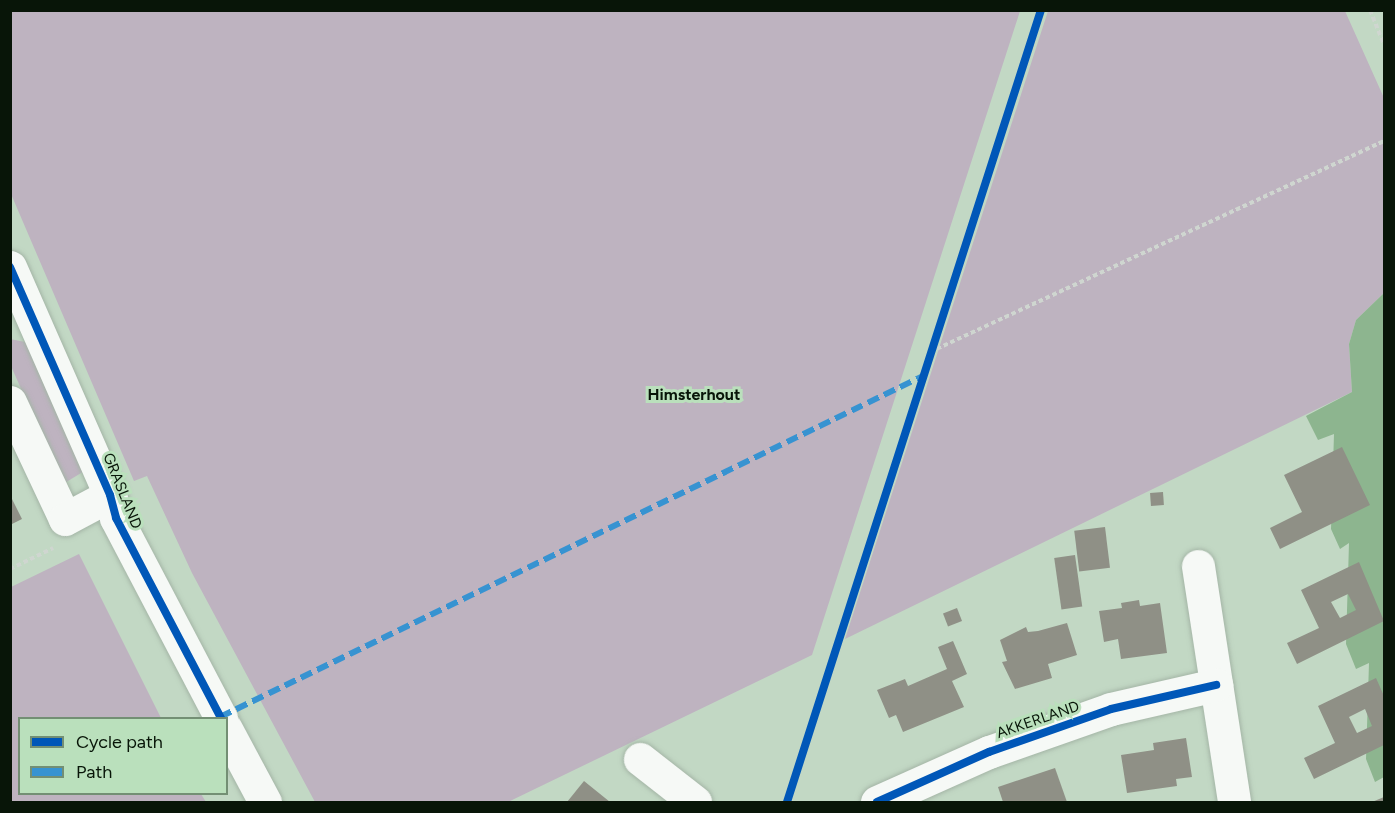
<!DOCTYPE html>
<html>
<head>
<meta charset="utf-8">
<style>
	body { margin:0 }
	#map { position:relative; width:1395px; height:813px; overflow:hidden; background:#c2d8c4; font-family:Figtree,sans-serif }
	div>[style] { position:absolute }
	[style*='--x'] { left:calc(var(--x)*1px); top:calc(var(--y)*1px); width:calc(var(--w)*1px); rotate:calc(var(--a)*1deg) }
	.green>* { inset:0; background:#beb3c0 }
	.water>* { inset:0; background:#8db58f }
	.building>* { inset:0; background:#8f9086; transform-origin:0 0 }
	.path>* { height:4px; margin-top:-2px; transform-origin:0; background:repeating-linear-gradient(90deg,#cfd6d0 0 4.5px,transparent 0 7.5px) }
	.roads { filter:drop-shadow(0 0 2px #a4b5a6) drop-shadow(0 0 2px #a4b5a6) }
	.minor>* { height:33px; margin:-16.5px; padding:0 16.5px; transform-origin:16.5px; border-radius:16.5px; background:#f6f9f6 }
	.quiet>* { height:6px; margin-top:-3px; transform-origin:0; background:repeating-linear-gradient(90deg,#3793d1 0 12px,transparent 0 18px) }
	.cycleway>* { height:8px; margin:-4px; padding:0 4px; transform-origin:4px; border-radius:4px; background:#0057b8 }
	span { translate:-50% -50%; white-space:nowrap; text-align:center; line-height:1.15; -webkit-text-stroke:6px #bae0bc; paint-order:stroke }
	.street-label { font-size:15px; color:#081508 }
	.neighbourhood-label { font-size:16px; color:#081508; font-weight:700 }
	.frame { position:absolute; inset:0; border:12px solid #081508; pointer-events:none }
	.legend { position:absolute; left:18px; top:717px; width:210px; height:78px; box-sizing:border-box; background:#bae0bc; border:2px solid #738f74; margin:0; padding:8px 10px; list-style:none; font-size:18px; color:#081508 }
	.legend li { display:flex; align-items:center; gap:12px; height:30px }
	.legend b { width:30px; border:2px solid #738f74 }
</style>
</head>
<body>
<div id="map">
	<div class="green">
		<i style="clip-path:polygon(10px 11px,1020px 11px,812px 655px,508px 802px,315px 802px,192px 573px,147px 476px,134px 481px,11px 194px)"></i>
		<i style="clip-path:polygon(1048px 11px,1345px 11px,1384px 98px,1384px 293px,1356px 320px,1349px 344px,1352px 392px,845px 639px)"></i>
		<i style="clip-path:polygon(10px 339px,30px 343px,86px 470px,63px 484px,11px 366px)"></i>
		<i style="clip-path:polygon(79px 554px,161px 718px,20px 718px,20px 794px,201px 794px,206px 802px,11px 802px,11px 587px)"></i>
	</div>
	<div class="water">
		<i style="clip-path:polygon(1384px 293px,1384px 802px,1384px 777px,1375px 782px,1366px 759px,1369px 663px,1356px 669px,1346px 644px,1349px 543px,1340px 549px,1331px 529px,1334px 434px,1318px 440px,1306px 416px,1352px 392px,1349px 344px,1356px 320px)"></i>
	</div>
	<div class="building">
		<i style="clip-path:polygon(1342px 447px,1370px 505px,1280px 549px,1270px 528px,1302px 512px,1284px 475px)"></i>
		<i style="left:1163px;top:492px;width:13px;height:13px;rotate:86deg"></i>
		<i style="clip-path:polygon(10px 495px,22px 519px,10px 525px)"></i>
		<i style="left:1105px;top:527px;width:41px;height:31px;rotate:83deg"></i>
		<i style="left:1075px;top:555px;width:52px;height:21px;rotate:82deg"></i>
		<i style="clip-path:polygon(evenodd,1359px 562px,1384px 621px,1297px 664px,1287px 643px,1319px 628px,1301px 590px,1359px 562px,1348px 594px,1356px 610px,1340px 618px,1331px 602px,1348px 594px)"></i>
		<i style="clip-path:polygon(1139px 600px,1140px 606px,1160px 603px,1167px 653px,1121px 659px,1118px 639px,1104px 642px,1099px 611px,1122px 608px,1121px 603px)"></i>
		<i style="left:957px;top:608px;width:14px;height:15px;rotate:69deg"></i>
		<i style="clip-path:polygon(1067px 623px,1077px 655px,1048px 664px,1052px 678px,1015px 689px,1002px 662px,1007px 661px,1000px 640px,1026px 627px,1028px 632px,1038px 631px)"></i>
		<i style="clip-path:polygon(953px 641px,967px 674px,952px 681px,964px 707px,903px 732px,896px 715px,889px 718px,877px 690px,905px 679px,908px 686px,947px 669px,938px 647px)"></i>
		<i style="clip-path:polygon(evenodd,1376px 678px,1384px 696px,1384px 745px,1314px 779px,1304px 758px,1335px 743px,1318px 706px,1376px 678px,1365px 709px,1372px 726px,1357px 733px,1349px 717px,1365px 709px)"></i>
		<i style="clip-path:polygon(1186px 738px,1192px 777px,1176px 779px,1177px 786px,1127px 793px,1121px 755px,1154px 750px,1153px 743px)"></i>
		<i style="clip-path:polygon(1055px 768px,1067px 802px,1003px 802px,998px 787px)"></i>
		<i style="clip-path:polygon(584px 781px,610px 802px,567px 802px)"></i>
		<i style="clip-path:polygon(1384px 797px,1384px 802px,1372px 802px)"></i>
	</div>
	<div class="path">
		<i style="--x:1370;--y:10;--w:37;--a:68"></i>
		<i style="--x:930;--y:352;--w:501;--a:-24.93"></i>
		<i style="--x:10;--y:569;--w:48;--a:-26"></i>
	</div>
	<div class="roads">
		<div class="minor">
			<i style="--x:10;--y:267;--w:249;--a:66.3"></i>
			<i style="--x:110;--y:495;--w:24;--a:75"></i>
			<i style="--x:116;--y:518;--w:226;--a:62.3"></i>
			<i style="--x:10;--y:402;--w:129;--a:64.8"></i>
			<i style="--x:65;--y:519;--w:51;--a:-28.1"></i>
			<i style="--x:1198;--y:566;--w:239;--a:81.3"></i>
			<i style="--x:226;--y:729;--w:83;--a:61.9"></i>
			<i style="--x:640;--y:759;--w:70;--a:38"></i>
			<i style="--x:877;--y:802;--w:123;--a:-24.1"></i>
			<i style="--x:989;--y:752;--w:129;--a:-19.4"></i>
			<i style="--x:1111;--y:709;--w:108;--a:-12.9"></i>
		</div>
	</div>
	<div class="quiet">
		<i style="--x:220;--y:717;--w:781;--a:-25.88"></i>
	</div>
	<div class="cycleway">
		<i style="--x:10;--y:267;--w:249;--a:66.3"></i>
		<i style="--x:110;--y:495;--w:24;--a:75"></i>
		<i style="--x:116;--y:518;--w:226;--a:62.3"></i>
		<i style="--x:787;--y:802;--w:832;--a:-72.22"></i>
		<i style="--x:877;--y:802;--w:123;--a:-24.1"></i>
		<i style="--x:989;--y:752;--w:129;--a:-19.4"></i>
		<i style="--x:1111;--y:709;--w:108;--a:-12.9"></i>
	</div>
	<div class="street-label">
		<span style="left:122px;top:491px;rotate:68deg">GRASLAND</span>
		<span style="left:1038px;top:720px;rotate:-19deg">AKKERLAND</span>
	</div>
	<div class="neighbourhood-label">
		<span style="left:694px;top:395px">Himsterhout</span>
	</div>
	<div class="frame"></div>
	<ul class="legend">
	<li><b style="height:8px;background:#0057b8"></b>Cycle path</li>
	<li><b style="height:8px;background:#3793d1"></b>Path</li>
	</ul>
</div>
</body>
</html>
